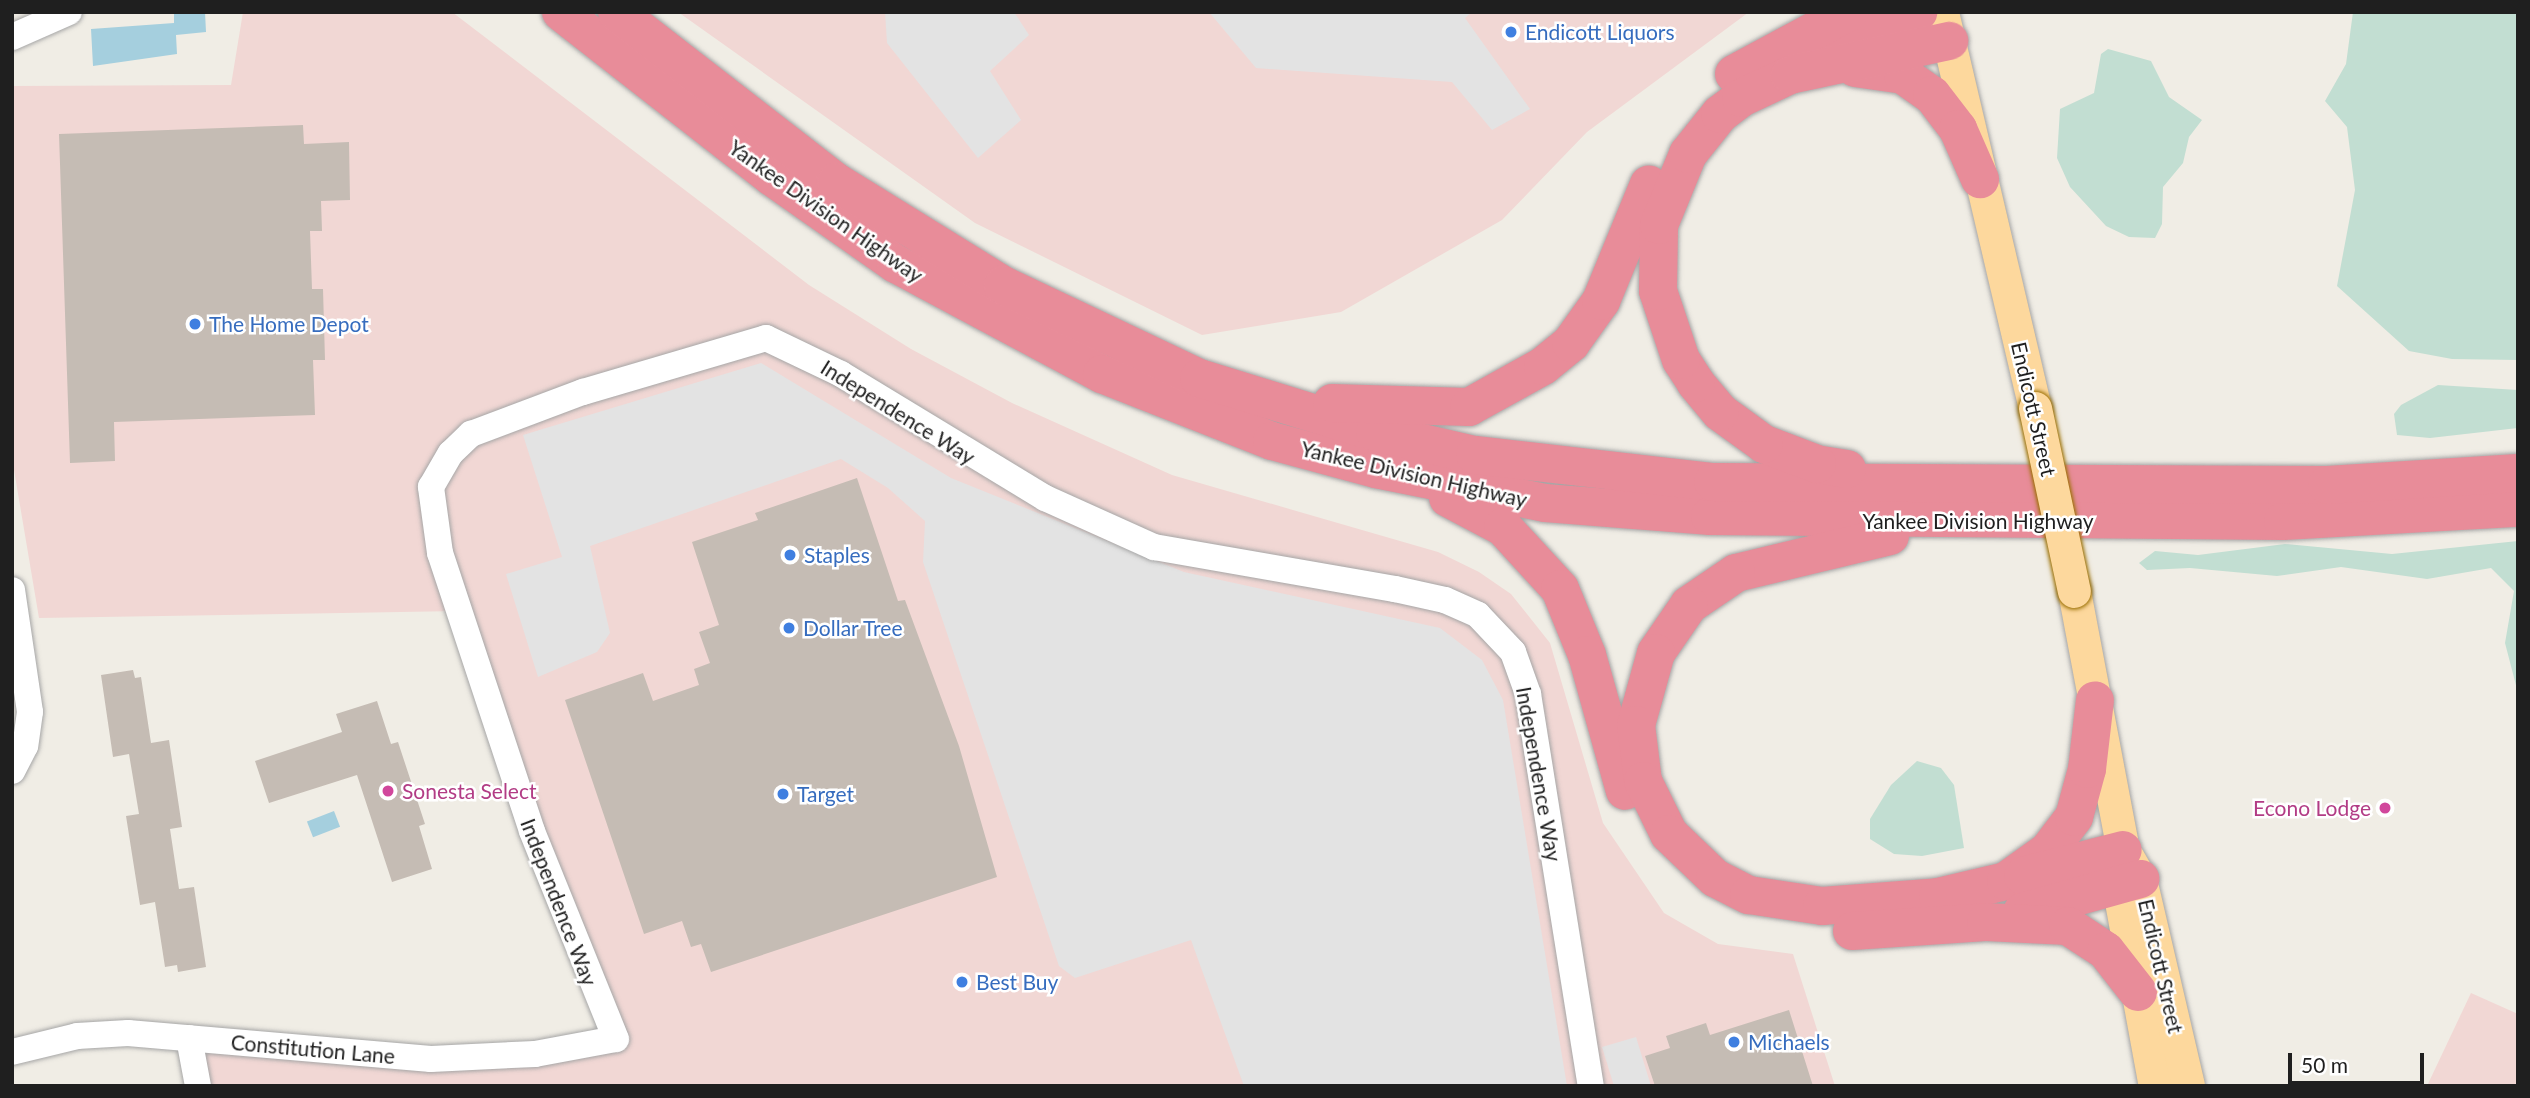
<!DOCTYPE html>
<html>
<head>
<meta charset="utf-8">
<style>
	body { margin:0 }
	#map { position:relative; width:2530px; height:1098px; overflow:hidden; background:#f0ede5; font-family:Lato,sans-serif }
	div>[style] { position:absolute }
	[style*='--x'] { left:calc(var(--x)*1px); top:calc(var(--y)*1px); width:calc(var(--w)*1px); rotate:calc(var(--a)*1deg) }
	.commercial>* { inset:0; background:#f1d7d4 }
	.wetland>* { inset:0; background:#c2ded2 }
	.parking>* { inset:0; background:#e3e3e3 }
	.water>* { inset:0; background:#a5cfde; transform-origin:0 0 }
	.building>* { inset:0; background:#c5bcb4 }
	.roads { filter:drop-shadow(0 0 2px #a6a6a6) drop-shadow(0 0 2px #a6a6a6) }
	.minor>* { height:26px; margin:-13px; padding:0 13px; transform-origin:13px; border-radius:13px; background:#fff }
	.major>* { height:33px; margin:-16.5px; padding:0 16.5px; transform-origin:16.5px; border-radius:16.5px; background:#fdd89d }
	.highway>* { height:38px; margin:-19px; padding:0 19px; transform-origin:19px; border-radius:19px; background:#e88c99 }
	.bridges { filter:drop-shadow(0 0 2px #9a6e00) drop-shadow(0 0 2px #9a6e00) }
	.major-bridge>* { height:33px; margin:-16.5px; padding:0 16.5px; transform-origin:16.5px; border-radius:16.5px; background:#fdd89d }
	.dots>* { width:19px; height:19px; translate:-50% -50%; box-sizing:border-box; border:4px solid #fff; border-radius:50% }
	span { translate:-50% -50%; white-space:nowrap; text-align:center; line-height:1.15; -webkit-text-stroke:5px #fff; paint-order:stroke }
	.shop-label { font-size:21px; color:#366cbe }
	.left { translate:0 -50%; text-align:left }
	.street-label { font-size:21px; color:#1f1f1f }
	.hotel-label { font-size:21px; color:#b23c85 }
	.right { translate:-100% -50%; text-align:right }
	.frame { position:absolute; inset:0; border:14px solid #1f1f1f; pointer-events:none }
	.scale { position:absolute; left:2288px; top:1053px; width:136px; height:32px; box-sizing:border-box; border:4px solid #1f1f1f; border-top:0; padding-left:9px; font-size:21px; line-height:24px; white-space:nowrap; color:#1f1f1f; -webkit-text-stroke:5px #fff; paint-order:stroke }
</style>
</head>
<body>
<div id="map">
	<div class="commercial">
		<i style="clip-path:polygon(243px 12px,452px 12px,809px 285px,911px 349px,1012px 403px,1172px 475px,1438px 552px,1479px 572px,1511px 594px,1550px 643px,1603px 823px,1664px 913px,1718px 944px,1793px 954px,1835px 1086px,198px 1086px,189px 1038px,371px 1056px,615px 1039px,459px 611px,39px 618px,12px 458px,12px 86px,231px 85px)"></i>
		<i style="clip-path:polygon(678px 12px,1749px 12px,1587px 132px,1502px 220px,1341px 312px,1202px 335px,975px 223px)"></i>
		<i style="clip-path:polygon(2471px 993px,2518px 1014px,2518px 1086px,2427px 1086px)"></i>
	</div>
	<div class="wetland">
		<i style="clip-path:polygon(2353px 12px,2518px 12px,2518px 360px,2452px 359px,2409px 351px,2337px 286px,2355px 190px,2347px 127px,2325px 101px,2346px 64px)"></i>
		<i style="clip-path:polygon(2108px 49px,2151px 61px,2169px 97px,2202px 120px,2189px 137px,2183px 163px,2163px 187px,2162px 224px,2155px 238px,2129px 237px,2106px 226px,2070px 187px,2057px 158px,2060px 109px,2094px 93px,2101px 54px)"></i>
		<i style="clip-path:polygon(2438px 385px,2518px 390px,2518px 428px,2430px 438px,2397px 435px,2394px 414px,2401px 405px)"></i>
		<i style="clip-path:polygon(2518px 541px,2518px 693px,2505px 643px,2514px 591px,2491px 568px,2427px 579px,2341px 567px,2277px 576px,2190px 568px,2147px 570px,2139px 563px,2155px 551px,2198px 555px,2285px 544px,2392px 554px)"></i>
		<i style="clip-path:polygon(1917px 761px,1941px 768px,1954px 785px,1964px 848px,1922px 856px,1894px 854px,1870px 839px,1870px 819px,1891px 785px)"></i>
	</div>
	<div class="parking">
		<i style="clip-path:polygon(885px 12px,1014px 12px,1029px 35px,990px 71px,1021px 120px,978px 158px,887px 43px)"></i>
		<i style="clip-path:polygon(1209px 12px,1472px 12px,1465px 18px,1530px 109px,1492px 130px,1452px 82px,1256px 68px)"></i>
		<i style="clip-path:polygon(761px 363px,951px 478px,1184px 572px,1440px 628px,1482px 660px,1503px 700px,1567px 1086px,1244px 1086px,1191px 940px,1075px 978px,1059px 966px,923px 562px,925px 521px,888px 488px,841px 459px,590px 546px,610px 633px,597px 652px,538px 677px,506px 574px,562px 557px,523px 435px)"></i>
		<i style="clip-path:polygon(1636px 1037px,1651px 1086px,1614px 1086px,1602px 1047px)"></i>
	</div>
	<div class="water">
		<i style="clip-path:polygon(174px 12px,205px 12px,206px 32px,176px 35px,177px 54px,93px 66px,91px 29px,174px 23px)"></i>
		<i style="left:334px;top:811px;width:17px;height:29px;rotate:69deg"></i>
	</div>
	<div class="building">
		<i style="clip-path:polygon(303px 125px,304px 144px,349px 142px,350px 200px,321px 201px,322px 231px,310px 231px,312px 289px,323px 289px,325px 360px,313px 360px,315px 415px,114px 422px,115px 461px,70px 463px,59px 134px)"></i>
		<i style="clip-path:polygon(857px 478px,898px 601px,905px 600px,959px 746px,997px 877px,711px 972px,701px 944px,691px 947px,682px 921px,644px 934px,565px 700px,643px 673px,653px 701px,699px 685px,694px 669px,710px 663px,699px 632px,719px 625px,692px 542px,758px 520px,755px 513px)"></i>
		<i style="clip-path:polygon(133px 670px,135px 678px,141px 677px,151px 743px,169px 740px,182px 827px,170px 829px,179px 889px,194px 887px,206px 967px,178px 972px,177px 965px,165px 967px,155px 902px,140px 905px,126px 816px,139px 814px,129px 754px,113px 757px,101px 675px)"></i>
		<i style="clip-path:polygon(377px 701px,391px 744px,398px 742px,425px 824px,419px 826px,432px 869px,392px 882px,357px 775px,269px 803px,255px 761px,342px 732px,336px 714px)"></i>
		<i style="clip-path:polygon(1789px 1010px,1813px 1086px,1655px 1086px,1645px 1056px,1670px 1048px,1666px 1036px,1706px 1023px,1710px 1035px)"></i>
	</div>
	<div class="roads">
		<div class="minor">
			<i style="--x:12;--y:37;--w:62;--a:-23.7"></i>
			<i style="--x:12;--y:590;--w:123;--a:81.6"></i>
			<i style="--x:30;--y:712;--w:34;--a:98"></i>
			<i style="--x:25;--y:746;--w:28;--a:117"></i>
			<i style="--x:189;--y:1038;--w:49;--a:79.4"></i>
			<i style="--x:12;--y:1052;--w:67;--a:-13.8"></i>
			<i style="--x:77;--y:1036;--w:51;--a:-3.4"></i>
			<i style="--x:128;--y:1033;--w:304;--a:4.9"></i>
			<i style="--x:431;--y:1059;--w:104;--a:-2.8"></i>
			<i style="--x:535;--y:1054;--w:82;--a:-10.5"></i>
			<i style="--x:616;--y:1039;--w:224;--a:-112"></i>
			<i style="--x:532;--y:831;--w:293;--a:-108.3"></i>
			<i style="--x:440;--y:553;--w:67;--a:-97.8"></i>
			<i style="--x:431;--y:487;--w:39;--a:-60"></i>
			<i style="--x:451;--y:453;--w:28;--a:-44"></i>
			<i style="--x:471;--y:434;--w:120;--a:-20.6"></i>
			<i style="--x:583;--y:392;--w:191;--a:-16.4"></i>
			<i style="--x:766;--y:338;--w:83;--a:25.6"></i>
			<i style="--x:841;--y:374;--w:239;--a:31.3"></i>
			<i style="--x:1045;--y:498;--w:120;--a:24.2"></i>
			<i style="--x:1154;--y:547;--w:245;--a:9.9"></i>
			<i style="--x:1395;--y:589;--w:51;--a:12.4"></i>
			<i style="--x:1445;--y:600;--w:36;--a:24"></i>
			<i style="--x:1478;--y:615;--w:51;--a:46.6"></i>
			<i style="--x:1513;--y:652;--w:45;--a:70.3"></i>
			<i style="--x:1528;--y:694;--w:397;--a:80.9"></i>
		</div>
		<div class="major">
			<i style="--x:1942;--y:12;--w:407;--a:76.8"></i>
			<i style="--x:2074;--y:591;--w:264;--a:79.3"></i>
			<i style="--x:2123;--y:850;--w:35;--a:98"></i>
			<i style="--x:2118;--y:885;--w:204;--a:79.6"></i>
			<i style="--x:2128;--y:858;--w:24;--a:60"></i>
			<i style="--x:2140;--y:879;--w:212;--a:76.9"></i>
		</div>
		<div class="highway">
			<i style="--x:561;--y:12;--w:268;--a:38"></i>
			<i style="--x:772;--y:177;--w:151;--a:35.1"></i>
			<i style="--x:896;--y:264;--w:234;--a:28.1"></i>
			<i style="--x:1102;--y:374;--w:183;--a:21.5"></i>
			<i style="--x:1272;--y:441;--w:108;--a:15.1"></i>
			<i style="--x:1376;--y:469;--w:172;--a:11.4"></i>
			<i style="--x:1545;--y:503;--w:166;--a:4.5"></i>
			<i style="--x:1710;--y:516;--w:573;--a:0.5"></i>
			<i style="--x:2283;--y:521;--w:235;--a:-3.2"></i>
			<i style="--x:617;--y:12;--w:277;--a:37.8"></i>
			<i style="--x:836;--y:182;--w:196;--a:31.7"></i>
			<i style="--x:1003;--y:285;--w:217;--a:25.4"></i>
			<i style="--x:1199;--y:378;--w:184;--a:17.1"></i>
			<i style="--x:1375;--y:432;--w:103;--a:13"></i>
			<i style="--x:1475;--y:455;--w:240;--a:6.5"></i>
			<i style="--x:1713;--y:482;--w:614;--a:0.28"></i>
			<i style="--x:2327;--y:485;--w:191;--a:-3.6"></i>
			<i style="--x:1825;--y:34;--w:96;--a:-13.3"></i>
			<i style="--x:1855;--y:68;--w:49;--a:8.3"></i>
			<i style="--x:1903;--y:75;--w:35;--a:35"></i>
			<i style="--x:1932;--y:95;--w:43;--a:52.6"></i>
			<i style="--x:1958;--y:129;--w:55;--a:66.3"></i>
			<i style="--x:1734;--y:74;--w:131;--a:-28.3"></i>
			<i style="--x:1332;--y:403;--w:137;--a:1.7"></i>
			<i style="--x:1469;--y:407;--w:85;--a:-29"></i>
			<i style="--x:1543;--y:366;--w:36;--a:-39"></i>
			<i style="--x:1571;--y:343;--w:52;--a:-54.5"></i>
			<i style="--x:1601;--y:301;--w:126;--a:-67.7"></i>
			<i style="--x:1847;--y:469;--w:30;--a:-171"></i>
			<i style="--x:1817;--y:464;--w:57;--a:-159.3"></i>
			<i style="--x:1764;--y:444;--w:54;--a:-144"></i>
			<i style="--x:1720;--y:412;--w:38;--a:-130"></i>
			<i style="--x:1696;--y:383;--w:27;--a:-123"></i>
			<i style="--x:1681;--y:360;--w:73;--a:-108.4"></i>
			<i style="--x:1658;--y:291;--w:66;--a:-89.1"></i>
			<i style="--x:1659;--y:225;--w:77;--a:-67.8"></i>
			<i style="--x:1688;--y:154;--w:51;--a:-51.3"></i>
			<i style="--x:1720;--y:114;--w:26;--a:-37"></i>
			<i style="--x:1741;--y:98;--w:54;--a:-25.1"></i>
			<i style="--x:1790;--y:75;--w:163;--a:-12.1"></i>
			<i style="--x:1448;--y:498;--w:62;--a:27.8"></i>
			<i style="--x:1503;--y:527;--w:84;--a:47.4"></i>
			<i style="--x:1560;--y:589;--w:71;--a:67.8"></i>
			<i style="--x:1587;--y:655;--w:141;--a:74.4"></i>
			<i style="--x:1890;--y:536;--w:158;--a:166.5"></i>
			<i style="--x:1736;--y:573;--w:57;--a:145.8"></i>
			<i style="--x:1689;--y:605;--w:58;--a:124.5"></i>
			<i style="--x:1656;--y:653;--w:75;--a:105.5"></i>
			<i style="--x:1636;--y:725;--w:56;--a:82.9"></i>
			<i style="--x:1643;--y:781;--w:59;--a:63.9"></i>
			<i style="--x:1669;--y:834;--w:64;--a:43.7"></i>
			<i style="--x:1715;--y:878;--w:38;--a:27"></i>
			<i style="--x:1749;--y:895;--w:74;--a:8.6"></i>
			<i style="--x:1822;--y:906;--w:116;--a:-4.4"></i>
			<i style="--x:1938;--y:897;--w:70;--a:-13.2"></i>
			<i style="--x:2006;--y:881;--w:52;--a:-35.5"></i>
			<i style="--x:2048;--y:851;--w:43;--a:-52.6"></i>
			<i style="--x:2074;--y:817;--w:50;--a:-74.8"></i>
			<i style="--x:2087;--y:769;--w:69;--a:-83.4"></i>
			<i style="--x:2023;--y:876;--w:103;--a:-14.6"></i>
			<i style="--x:2022;--y:912;--w:123;--a:-15.6"></i>
			<i style="--x:1852;--y:931;--w:134;--a:-3.8"></i>
			<i style="--x:1986;--y:922;--w:82;--a:2.8"></i>
			<i style="--x:2068;--y:926;--w:45;--a:33.3"></i>
			<i style="--x:2106;--y:951;--w:52;--a:52"></i>
		</div>
	</div>
	<div class="bridges">
		<div class="major-bridge">
			<i style="--x:2035;--y:408;--w:187;--a:78"></i>
		</div>
	</div>
	<div class="dots">
		<i style="left:1511px;top:32px;background:#3f7fe0"></i>
		<i style="left:195px;top:324px;background:#3f7fe0"></i>
		<i style="left:790px;top:555px;background:#3f7fe0"></i>
		<i style="left:789px;top:628px;background:#3f7fe0"></i>
		<i style="left:388px;top:791px;background:#d1479c"></i>
		<i style="left:783px;top:794px;background:#3f7fe0"></i>
		<i style="left:2385px;top:808px;background:#d1479c"></i>
		<i style="left:962px;top:982px;background:#3f7fe0"></i>
		<i style="left:1734px;top:1042px;background:#3f7fe0"></i>
	</div>
	<div class="shop-label">
		<span class="left" style="left:1525px;top:32px">Endicott Liquors</span>
		<span class="left" style="left:209px;top:324px">The Home Depot</span>
		<span class="left" style="left:804px;top:555px">Staples</span>
		<span class="left" style="left:803px;top:628px">Dollar Tree</span>
		<span class="left" style="left:797px;top:794px">Target</span>
		<span class="left" style="left:976px;top:982px">Best Buy</span>
		<span class="left" style="left:1748px;top:1042px">Michaels</span>
	</div>
	<div class="street-label">
		<span style="left:826px;top:211px;rotate:35deg">Yankee Division Highway</span>
		<span style="left:2034px;top:409px;rotate:77deg">Endicott Street</span>
		<span style="left:898px;top:412px;rotate:32deg">Independence Way</span>
		<span style="left:1414px;top:474px;rotate:13deg">Yankee Division Highway</span>
		<span style="left:1978px;top:521px">Yankee Division Highway</span>
		<span style="left:1539px;top:774px;rotate:80deg">Independence Way</span>
		<span style="left:559px;top:902px;rotate:69deg">Independence Way</span>
		<span style="left:2161px;top:966px;rotate:77deg">Endicott Street</span>
		<span style="left:313px;top:1049px;rotate:5deg">Constitution Lane</span>
	</div>
	<div class="hotel-label">
		<span class="left" style="left:402px;top:791px">Sonesta Select</span>
		<span class="right" style="left:2371px;top:808px">Econo Lodge</span>
	</div>
	<div class="frame"></div>
	<div class="scale">50 m</div>
</div>
</body>
</html>
